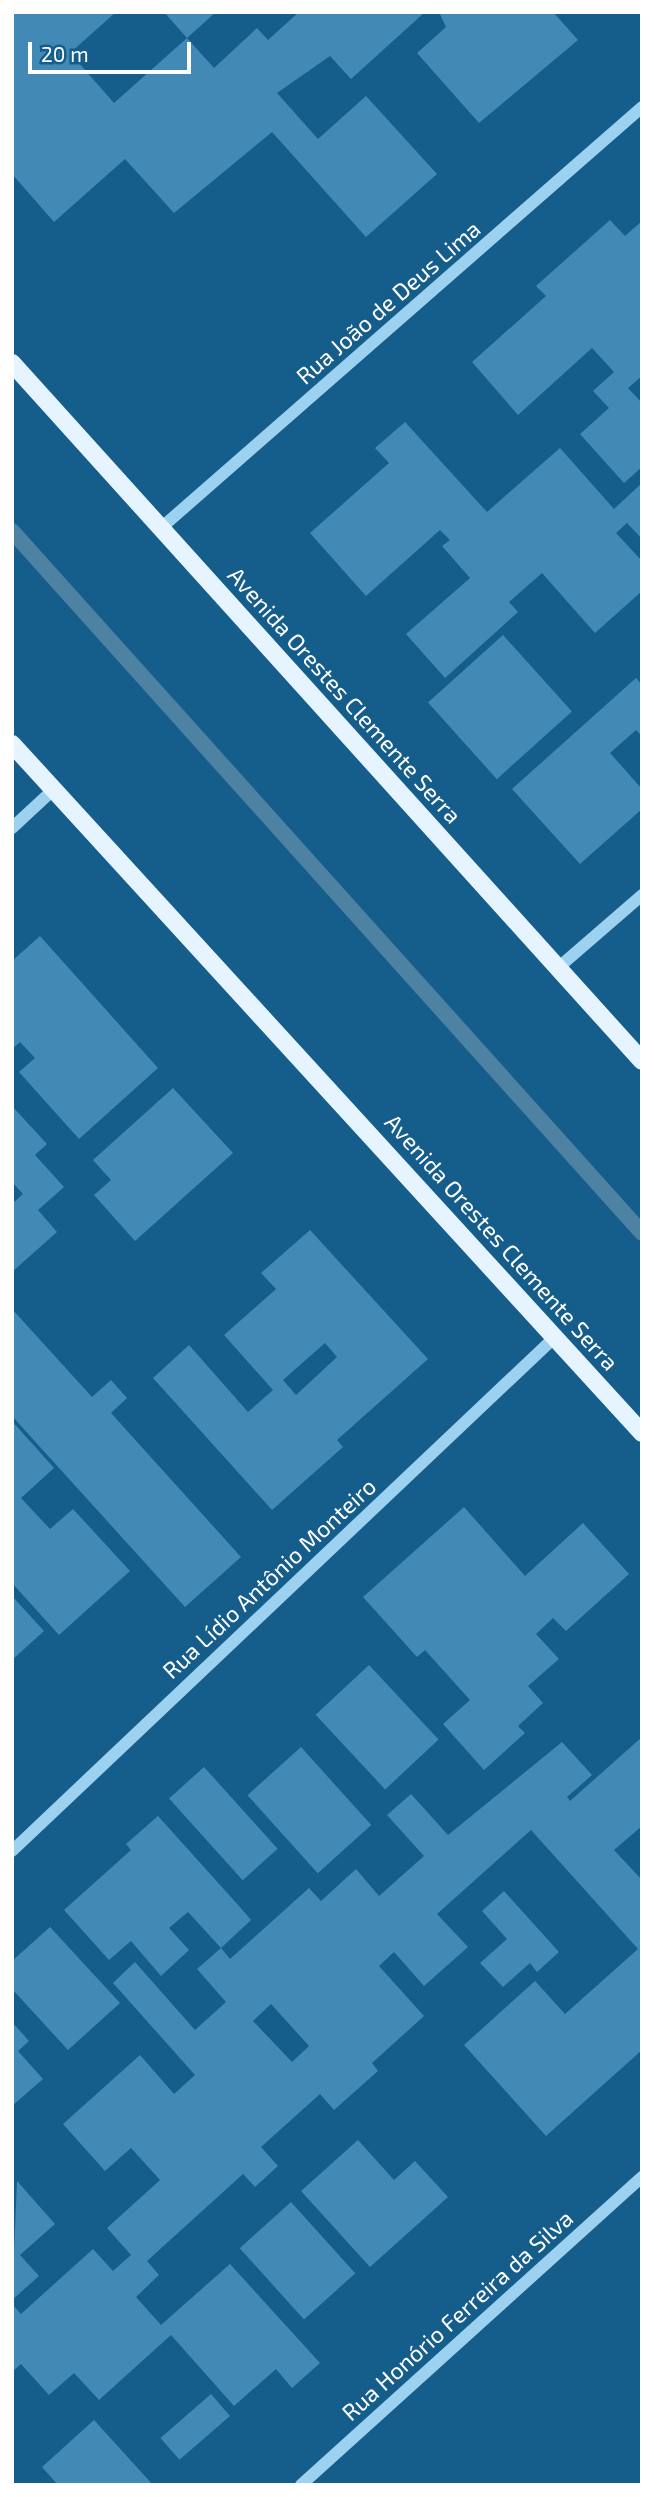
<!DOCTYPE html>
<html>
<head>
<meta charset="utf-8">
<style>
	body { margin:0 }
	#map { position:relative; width:654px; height:2497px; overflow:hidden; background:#155d8b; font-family:"Exo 2",sans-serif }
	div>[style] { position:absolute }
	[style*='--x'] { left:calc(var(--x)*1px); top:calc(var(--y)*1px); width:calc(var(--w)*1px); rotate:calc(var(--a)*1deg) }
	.stream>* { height:16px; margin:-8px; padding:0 8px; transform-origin:8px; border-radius:8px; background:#4d82a2 }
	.building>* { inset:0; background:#4289b6; transform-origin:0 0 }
	.minor>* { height:12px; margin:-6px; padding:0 6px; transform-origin:6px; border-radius:6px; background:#9dd1f0 }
	.major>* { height:18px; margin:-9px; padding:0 9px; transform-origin:9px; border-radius:9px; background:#e6f4ff }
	span { translate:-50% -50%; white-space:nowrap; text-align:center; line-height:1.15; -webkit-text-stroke:6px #155d8b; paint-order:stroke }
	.street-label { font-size:23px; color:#fff }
	.frame { position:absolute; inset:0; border:14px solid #fff; pointer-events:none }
	.scale { position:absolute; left:28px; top:42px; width:163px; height:32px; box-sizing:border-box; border:4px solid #fff; border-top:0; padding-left:9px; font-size:21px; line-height:24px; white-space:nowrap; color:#fff; -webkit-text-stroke:5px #155d8b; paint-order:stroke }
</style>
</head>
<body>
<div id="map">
	<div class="stream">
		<i style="--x:12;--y:531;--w:943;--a:48.09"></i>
	</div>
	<div class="building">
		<i style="clip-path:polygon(12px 12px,116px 12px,70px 53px,114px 103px,187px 38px,214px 68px,257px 28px,268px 40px,299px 12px,425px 12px,351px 79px,330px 56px,277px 93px,318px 139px,366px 96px,437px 174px,366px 237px,272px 132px,174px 213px,125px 159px,54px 222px,12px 174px)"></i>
		<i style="clip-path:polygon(164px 12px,216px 12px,187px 38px)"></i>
		<i style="clip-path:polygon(439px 12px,553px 12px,578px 40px,479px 123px,417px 53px,446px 27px)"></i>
		<i style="clip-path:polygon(610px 220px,625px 236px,642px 221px,642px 376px,628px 388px,642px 403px,642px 467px,624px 483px,580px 434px,609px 408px,593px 391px,614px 372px,592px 348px,518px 415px,472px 362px,546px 296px,536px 286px)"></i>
		<i style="clip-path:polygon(405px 422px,487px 512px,560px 448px,614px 509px,642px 483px,642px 539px,627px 523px,616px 533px,642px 561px,642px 591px,595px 633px,542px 573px,509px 602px,518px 612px,445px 678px,406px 634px,470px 578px,442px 546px,450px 540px,440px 530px,366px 596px,310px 533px,389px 463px,375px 448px)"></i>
		<i style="left:503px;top:635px;width:103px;height:101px;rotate:48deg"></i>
		<i style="clip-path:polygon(636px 678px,642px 685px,642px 736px,636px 730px,610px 753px,642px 789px,642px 809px,580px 864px,512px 789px)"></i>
		<i style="clip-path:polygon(40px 936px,158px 1068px,79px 1139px,19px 1072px,35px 1058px,20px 1042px,12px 1049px,12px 961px)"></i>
		<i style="clip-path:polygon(173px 1088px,233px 1153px,135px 1241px,94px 1195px,111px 1180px,93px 1160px)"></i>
		<i style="clip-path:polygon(12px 1106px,47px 1144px,35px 1155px,64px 1187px,38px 1210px,57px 1232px,12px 1272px,12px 1204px,23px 1194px,12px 1182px)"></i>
		<i style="clip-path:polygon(evenodd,310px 1230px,428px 1359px,337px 1440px,343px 1447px,272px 1510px,153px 1378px,189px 1345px,248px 1412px,273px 1390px,224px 1335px,276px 1289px,261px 1273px,310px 1230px,325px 1343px,337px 1357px,296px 1395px,283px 1380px,325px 1343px)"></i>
		<i style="clip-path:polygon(12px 1309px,92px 1397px,111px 1380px,127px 1398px,111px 1413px,241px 1557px,185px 1607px,12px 1416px)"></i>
		<i style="clip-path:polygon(12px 1421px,54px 1468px,21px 1498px,50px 1529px,73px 1509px,130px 1571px,59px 1635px,12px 1583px)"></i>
		<i style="clip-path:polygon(464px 1507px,525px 1576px,583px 1523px,629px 1574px,566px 1631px,553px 1618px,536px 1634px,559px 1659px,528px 1686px,543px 1703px,518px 1726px,525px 1733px,484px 1770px,443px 1724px,470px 1700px,425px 1650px,417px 1657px,363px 1597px)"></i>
		<i style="clip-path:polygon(12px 1596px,44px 1631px,12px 1660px)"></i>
		<i style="left:369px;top:1665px;width:102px;height:73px;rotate:47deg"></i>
		<i style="clip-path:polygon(evenodd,642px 1737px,642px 1826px,614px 1850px,642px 1880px,642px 2050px,546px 2136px,464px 2045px,535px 1981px,565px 2014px,638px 1949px,531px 1830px,437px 1914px,468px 1947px,424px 1986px,394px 1952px,379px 1966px,424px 2016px,372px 2063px,378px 2071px,334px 2110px,320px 2094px,261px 2147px,278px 2166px,255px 2187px,243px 2174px,147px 2261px,159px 2275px,136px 2297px,161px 2325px,230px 2264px,320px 2363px,292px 2388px,276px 2369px,234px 2406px,171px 2335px,99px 2400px,74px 2373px,49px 2395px,21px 2364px,12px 2372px,12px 2304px,21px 2314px,93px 2249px,113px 2271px,131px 2255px,107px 2228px,160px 2180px,131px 2148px,105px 2171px,63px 2124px,140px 2055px,174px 2094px,195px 2075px,113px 1983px,135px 1962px,195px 2030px,226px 2002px,197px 1969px,221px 1948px,188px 1912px,169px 1928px,189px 1950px,161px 1976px,131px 1941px,109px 1960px,64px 1910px,131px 1850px,126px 1844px,158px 1816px,239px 1906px,251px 1920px,221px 1948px,230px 1959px,309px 1888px,321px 1901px,356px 1869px,379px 1896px,424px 1856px,387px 1815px,411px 1794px,448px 1835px,562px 1742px,592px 1775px,567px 1797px,570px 1801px,642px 1737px,271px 2004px,309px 2046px,292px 2062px,253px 2021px,271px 2004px)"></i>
		<i style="left:301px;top:1747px;width:105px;height:72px;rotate:48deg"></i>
		<i style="left:204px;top:1767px;width:110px;height:47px;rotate:48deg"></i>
		<i style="clip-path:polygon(504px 1891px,559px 1952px,537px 1972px,530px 1963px,503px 1987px,480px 1963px,507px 1939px,482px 1911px)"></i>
		<i style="clip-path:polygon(50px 1927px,120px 2003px,68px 2050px,12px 1989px,12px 1961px)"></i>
		<i style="clip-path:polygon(12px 2022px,29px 2041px,18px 2051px,43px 2079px,12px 2106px)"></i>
		<i style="clip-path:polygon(358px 2140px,394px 2180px,415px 2161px,448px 2197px,370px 2267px,301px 2191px)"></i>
		<i style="clip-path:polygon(17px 2181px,55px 2224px,20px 2255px,39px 2276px,12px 2300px)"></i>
		<i style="left:291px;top:2202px;width:96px;height:69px;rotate:48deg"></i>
		<i style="left:211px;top:2394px;width:29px;height:67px;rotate:49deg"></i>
		<i style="clip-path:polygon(94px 2420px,153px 2485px,58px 2485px,42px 2467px)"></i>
	</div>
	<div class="minor">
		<i style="--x:161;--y:528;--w:639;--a:-41.19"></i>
		<i style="--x:12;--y:828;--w:56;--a:-42.8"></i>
		<i style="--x:559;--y:967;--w:110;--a:-40.9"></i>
		<i style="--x:12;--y:1851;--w:749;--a:-43.43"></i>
		<i style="--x:301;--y:2485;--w:460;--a:-42.1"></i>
	</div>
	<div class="major">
		<i style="--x:12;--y:363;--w:940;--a:47.93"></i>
		<i style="--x:12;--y:744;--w:934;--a:47.56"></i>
	</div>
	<div class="street-label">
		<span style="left:388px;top:302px;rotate:-41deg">Rua João de Deus Lima</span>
		<span style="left:345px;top:695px;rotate:48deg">Avenida Orestes Clemente Serra</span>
		<span style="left:502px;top:1242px;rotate:48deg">Avenida Orestes Clemente Serra</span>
		<span style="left:269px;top:1578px;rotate:-43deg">Rua Lídio Antônio Monteiro</span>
		<span style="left:457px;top:2315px;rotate:-42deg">Rua Honório Ferreira da Silva</span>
	</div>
	<div class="frame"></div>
	<div class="scale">20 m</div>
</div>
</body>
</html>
